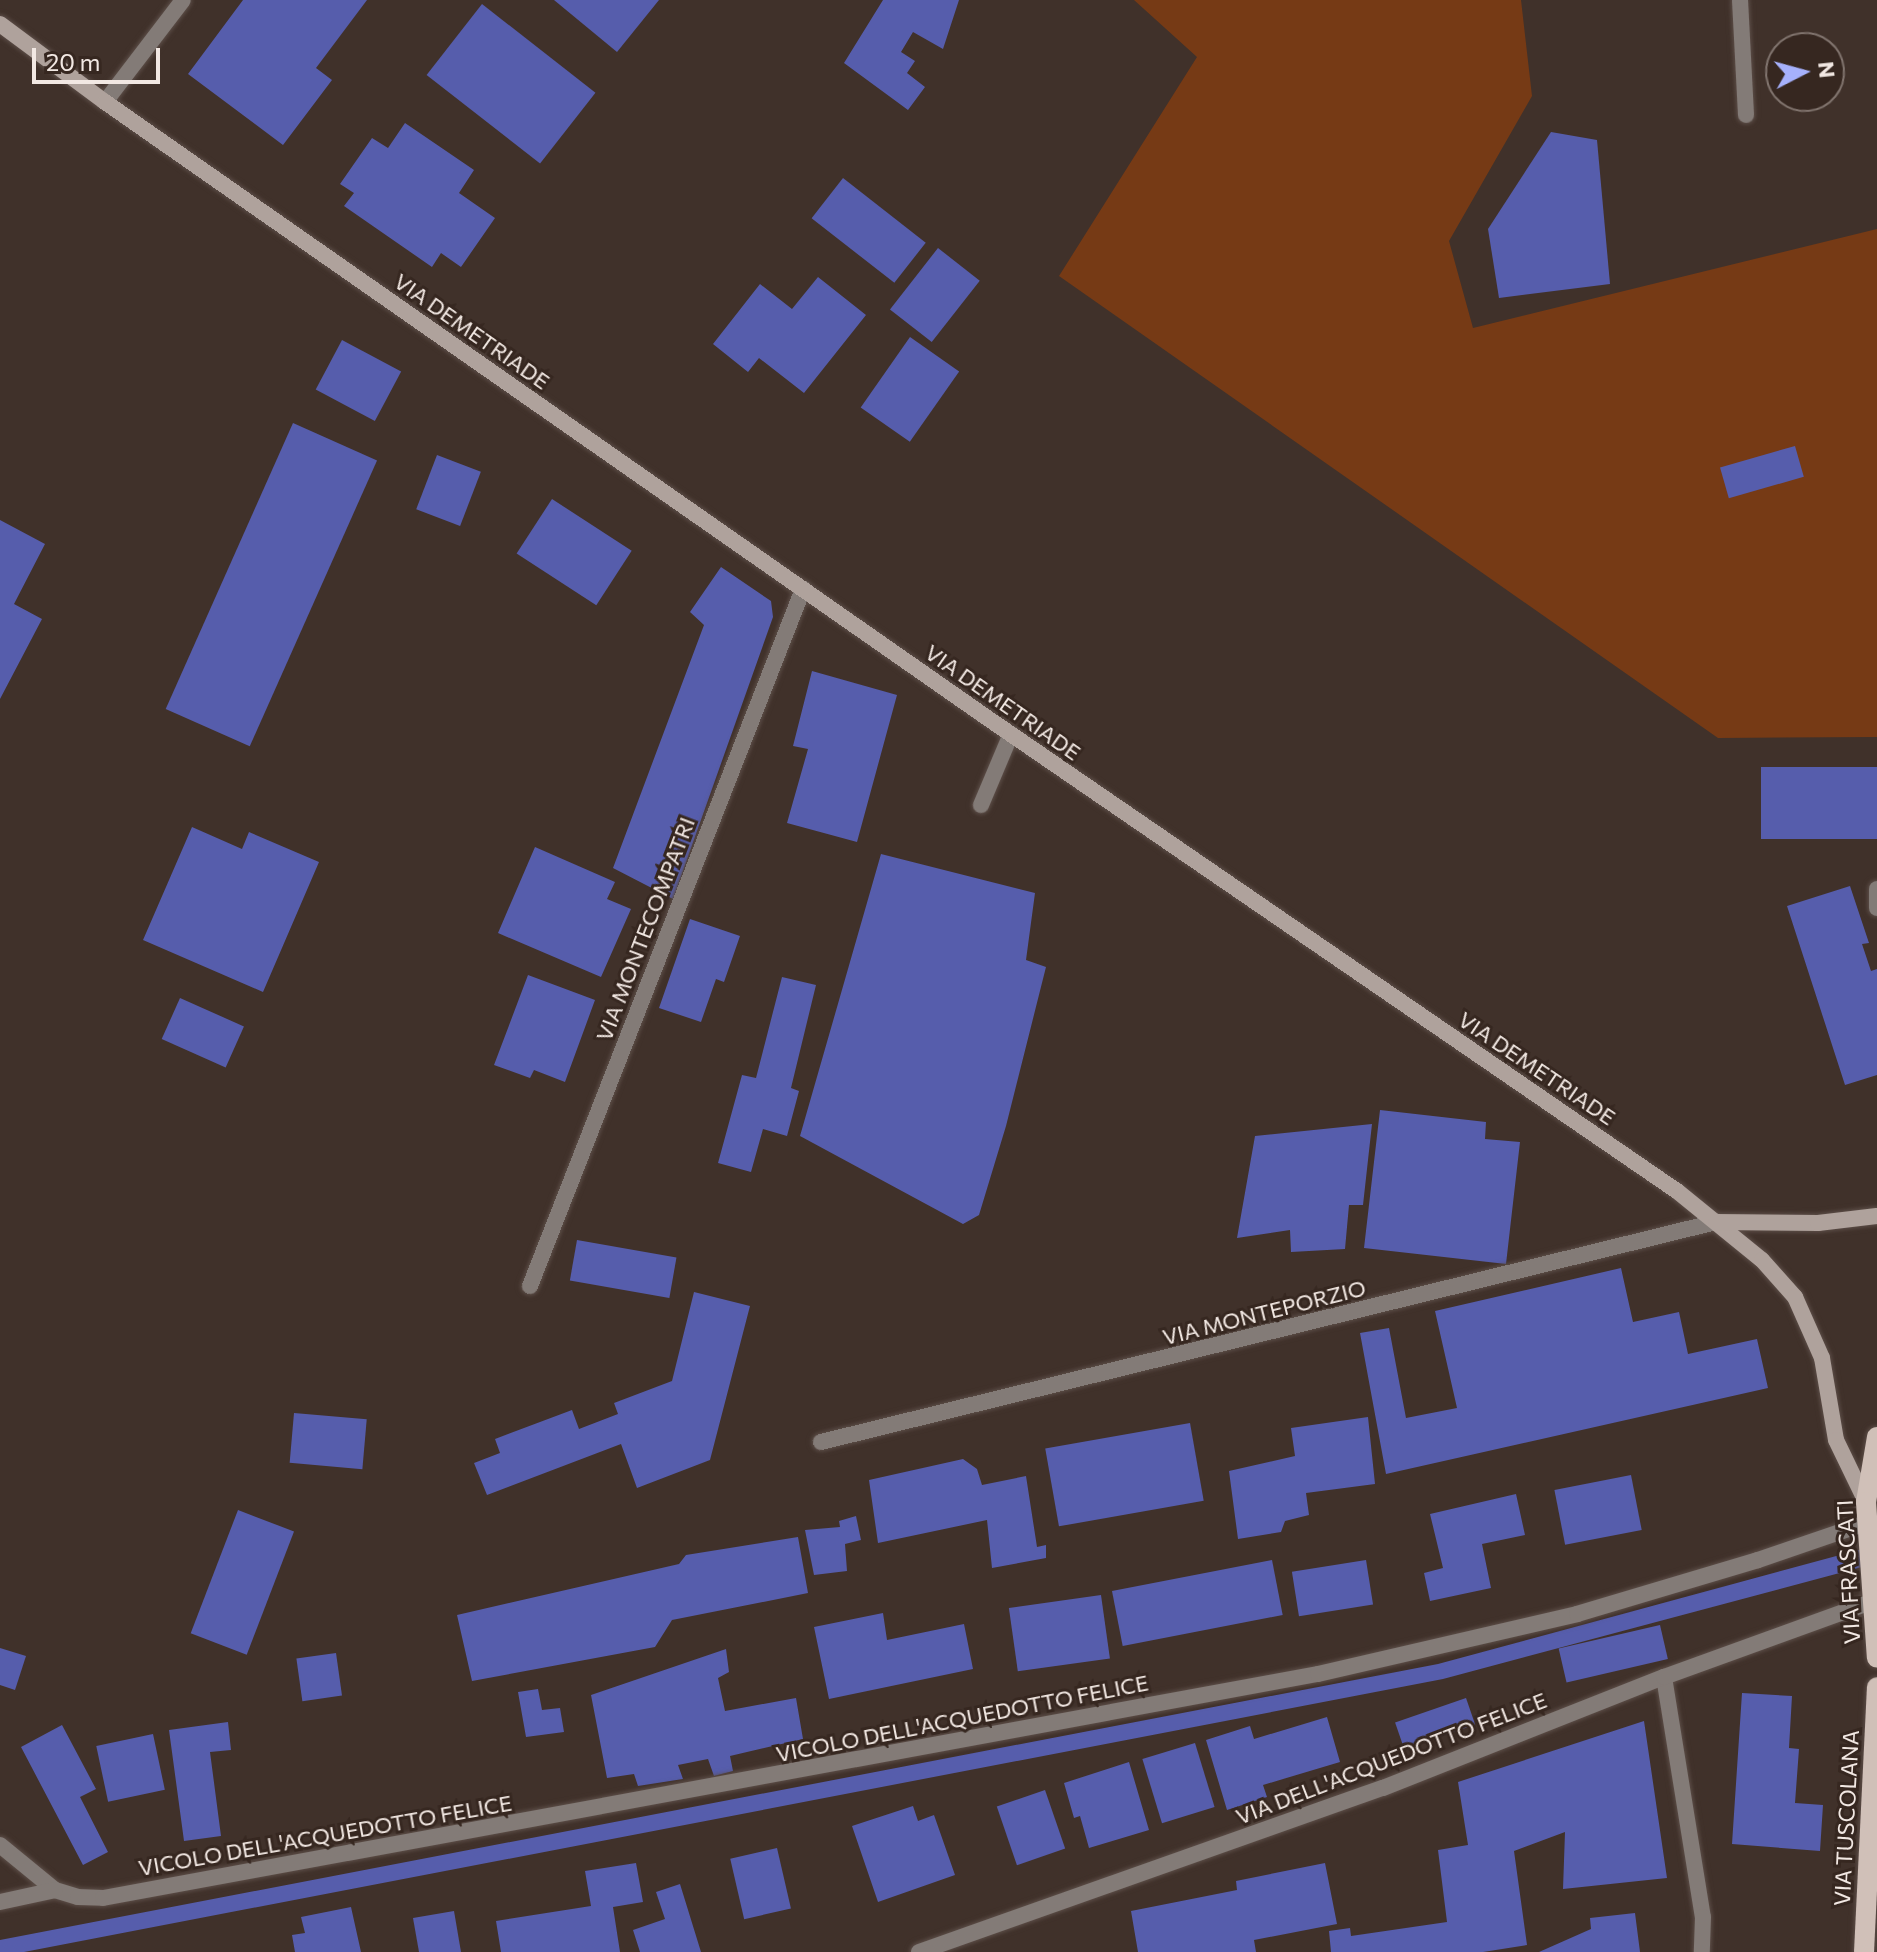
<!DOCTYPE html>
<html>
<head>
<meta charset="utf-8">
<style>
	body { margin:0 }
	#map { position:relative; width:1877px; height:1952px; overflow:hidden; background:#40312a; font-family:Commissioner,sans-serif }
	div>[style] { position:absolute }
	[style*='--x'] { left:calc(var(--x)*1px); top:calc(var(--y)*1px); width:calc(var(--w)*1px); rotate:calc(var(--a)*1deg) }
	.green>* { inset:0; background:#763a15 }
	.building>* { inset:0; background:#565dac; transform-origin:0 0 }
	.roads { filter:drop-shadow(0 0 2px #5c4e48) drop-shadow(0 0 2px #5c4e48) }
	.lane>* { height:16px; margin:-8px; padding:0 8px; transform-origin:8px; border-radius:8px; background:#837b77 }
	.street>* { height:16px; margin:-8px; padding:0 8px; transform-origin:8px; border-radius:8px; background:#837b77 }
	.secondary>* { height:16px; margin:-8px; padding:0 8px; transform-origin:8px; border-radius:8px; background:#afa29c }
	.primary>* { height:20px; margin:-10px; padding:0 10px; transform-origin:10px; border-radius:10px; background:#d0c0b8 }
	span { translate:-50% -50%; white-space:nowrap; text-align:center; line-height:1.15; -webkit-text-stroke:6px #362720; paint-order:stroke }
	.street-label { font-size:22px; color:#f2e8e3 }
	.north { position:absolute; left:1765px; top:32px; width:80px; height:80px; box-sizing:border-box; background:#362720; border:2px solid #81746e; border-radius:50%; rotate:84deg; font-size:22px; font-weight:700; line-height:32px; text-align:center; color:#f2e8e3 }
	.north::after { content:''; display:block; margin:auto; width:28px; height:36px; background:#a6b1fc; clip-path:polygon(50% 0,100% 100%,50% 72%,0 100%) }
	.scale { position:absolute; left:32px; top:48px; width:128px; height:36px; box-sizing:border-box; border:4px solid #f2e8e3; border-top:0; padding-left:10px; font-size:24px; line-height:28px; white-space:nowrap; color:#f2e8e3; -webkit-text-stroke:6px #362720; paint-order:stroke }
</style>
</head>
<body>
<div id="map">
	<div class="green">
		<i style="clip-path:polygon(1134px 0,1521px 0,1532px 96px,1449px 241px,1473px 328px,1877px 229px,1877px 737px,1718px 738px,1059px 276px,1197px 57px)"></i>
	</div>
	<div class="building">
		<i style="clip-path:polygon(243px 0,367px 0,316px 68px,332px 80px,283px 145px,188px 74px)"></i>
		<i style="clip-path:polygon(554px 0,659px 0,617px 52px)"></i>
		<i style="clip-path:polygon(883px 0,959px 0,943px 49px,913px 32px,901px 52px,915px 61px,907px 73px,925px 87px,908px 110px,844px 63px)"></i>
		<i style="left:482px;top:4px;width:144px;height:90px;rotate:38deg"></i>
		<i style="clip-path:polygon(405px 123px,474px 170px,459px 193px,495px 218px,461px 267px,441px 253px,432px 267px,344px 206px,354px 193px,340px 184px,372px 138px,388px 148px)"></i>
		<i style="clip-path:polygon(1551px 132px,1597px 140px,1610px 284px,1499px 298px,1488px 229px)"></i>
		<i style="left:843px;top:178px;width:105px;height:51px;rotate:38deg"></i>
		<i style="left:938px;top:248px;width:53px;height:78px;rotate:38deg"></i>
		<i style="clip-path:polygon(818px 277px,866px 315px,804px 393px,759px 358px,748px 372px,713px 344px,760px 284px,792px 309px)"></i>
		<i style="left:910px;top:337px;width:60px;height:86px;rotate:35deg"></i>
		<i style="left:342px;top:340px;width:67px;height:56px;rotate:28deg"></i>
		<i style="left:293px;top:423px;width:92px;height:313px;rotate:24deg"></i>
		<i style="left:1795px;top:446px;width:32px;height:78px;rotate:74deg"></i>
		<i style="left:437px;top:455px;width:47px;height:58px;rotate:21deg"></i>
		<i style="left:552px;top:499px;width:95px;height:65px;rotate:33deg"></i>
		<i style="clip-path:polygon(0 520px,45px 544px,14px 604px,42px 619px,0 699px)"></i>
		<i style="clip-path:polygon(721px 567px,771px 601px,773px 617px,673px 899px,613px 868px,704px 625px,690px 612px)"></i>
		<i style="clip-path:polygon(812px 671px,897px 695px,857px 842px,787px 823px,808px 749px,793px 746px)"></i>
		<i style="left:1877px;top:767px;width:72px;height:116px;rotate:90deg"></i>
		<i style="clip-path:polygon(192px 827px,242px 849px,249px 832px,319px 862px,263px 992px,143px 940px)"></i>
		<i style="clip-path:polygon(535px 847px,615px 882px,607px 899px,631px 909px,601px 977px,498px 933px)"></i>
		<i style="clip-path:polygon(881px 854px,1035px 893px,1026px 960px,1046px 967px,1006px 1126px,979px 1215px,963px 1224px,800px 1136px)"></i>
		<i style="clip-path:polygon(1850px 886px,1869px 943px,1862px 944px,1871px 971px,1877px 969px,1877px 1075px,1845px 1085px,1787px 906px)"></i>
		<i style="clip-path:polygon(690px 919px,740px 936px,724px 982px,716px 979px,701px 1022px,659px 1008px)"></i>
		<i style="clip-path:polygon(528px 975px,595px 1000px,565px 1082px,534px 1070px,530px 1078px,494px 1065px)"></i>
		<i style="clip-path:polygon(782px 977px,816px 985px,791px 1088px,799px 1091px,787px 1136px,763px 1129px,751px 1172px,718px 1163px,742px 1075px,756px 1078px)"></i>
		<i style="left:180px;top:998px;width:70px;height:45px;rotate:24deg"></i>
		<i style="clip-path:polygon(1380px 1110px,1486px 1122px,1485px 1139px,1520px 1142px,1506px 1264px,1364px 1248px)"></i>
		<i style="clip-path:polygon(1372px 1124px,1363px 1205px,1349px 1205px,1345px 1249px,1291px 1252px,1290px 1230px,1237px 1238px,1255px 1136px)"></i>
		<i style="left:577px;top:1240px;width:101px;height:41px;rotate:10deg"></i>
		<i style="clip-path:polygon(1621px 1268px,1633px 1322px,1679px 1312px,1688px 1354px,1757px 1339px,1768px 1388px,1386px 1474px,1360px 1333px,1389px 1328px,1406px 1418px,1457px 1408px,1435px 1311px)"></i>
		<i style="clip-path:polygon(694px 1292px,750px 1306px,710px 1460px,637px 1488px,621px 1444px,487px 1495px,474px 1463px,500px 1453px,495px 1439px,572px 1410px,579px 1429px,618px 1414px,614px 1403px,672px 1381px)"></i>
		<i style="left:294px;top:1413px;width:73px;height:50px;rotate:5deg"></i>
		<i style="clip-path:polygon(1368px 1417px,1375px 1484px,1306px 1493px,1309px 1515px,1285px 1521px,1281px 1532px,1238px 1539px,1229px 1471px,1295px 1456px,1291px 1428px)"></i>
		<i style="left:1190px;top:1423px;width:79px;height:147px;rotate:80deg"></i>
		<i style="clip-path:polygon(963px 1459px,977px 1469px,982px 1485px,1026px 1476px,1037px 1547px,1046px 1545px,1046px 1558px,992px 1568px,987px 1520px,878px 1543px,869px 1480px)"></i>
		<i style="left:1631px;top:1475px;width:56px;height:78px;rotate:79deg"></i>
		<i style="clip-path:polygon(1516px 1494px,1525px 1535px,1482px 1544px,1491px 1588px,1430px 1601px,1424px 1573px,1443px 1568px,1430px 1514px)"></i>
		<i style="left:238px;top:1510px;width:60px;height:132px;rotate:21deg"></i>
		<i style="clip-path:polygon(856px 1516px,861px 1540px,845px 1544px,847px 1571px,814px 1575px,805px 1530px,840px 1527px,839px 1521px)"></i>
		<i style="clip-path:polygon(798px 1537px,808px 1593px,672px 1620px,655px 1647px,472px 1681px,457px 1615px,679px 1564px,686px 1555px)"></i>
		<i style="clip-path:polygon(1877px 1545px,1877px 1563px,1443px 1679px,24px 1952px,0 1952px,0 1940px,1438px 1664px)"></i>
		<i style="left:1272px;top:1560px;width:56px;height:163px;rotate:79deg"></i>
		<i style="left:1366px;top:1560px;width:45px;height:75px;rotate:81deg"></i>
		<i style="left:1101px;top:1595px;width:64px;height:93px;rotate:82deg"></i>
		<i style="clip-path:polygon(883px 1613px,887px 1640px,964px 1624px,973px 1669px,829px 1699px,814px 1627px)"></i>
		<i style="left:1660px;top:1625px;width:35px;height:104px;rotate:77deg"></i>
		<i style="clip-path:polygon(0 1648px,26px 1656px,15px 1690px,0 1685px)"></i>
		<i style="clip-path:polygon(726px 1649px,729px 1672px,718px 1678px,725px 1711px,796px 1698px,803px 1739px,730px 1756px,733px 1771px,714px 1776px,708px 1759px,678px 1765px,683px 1779px,638px 1786px,634px 1774px,607px 1778px,591px 1695px)"></i>
		<i style="left:336px;top:1653px;width:43px;height:40px;rotate:82deg"></i>
		<i style="clip-path:polygon(538px 1689px,542px 1710px,560px 1708px,564px 1732px,526px 1737px,518px 1692px)"></i>
		<i style="clip-path:polygon(1742px 1693px,1792px 1696px,1789px 1748px,1799px 1749px,1795px 1803px,1823px 1805px,1820px 1851px,1732px 1844px)"></i>
		<i style="left:1466px;top:1698px;width:28px;height:75px;rotate:71deg"></i>
		<i style="clip-path:polygon(1327px 1717px,1340px 1762px,1263px 1785px,1267px 1797px,1227px 1810px,1206px 1740px,1250px 1726px,1254px 1739px)"></i>
		<i style="clip-path:polygon(1644px 1721px,1667px 1878px,1563px 1889px,1565px 1832px,1514px 1851px,1527px 1945px,1483px 1952px,1331px 1952px,1329px 1931px,1350px 1928px,1351px 1936px,1447px 1922px,1438px 1850px,1468px 1845px,1458px 1782px)"></i>
		<i style="clip-path:polygon(228px 1722px,231px 1750px,210px 1752px,221px 1836px,184px 1841px,169px 1730px)"></i>
		<i style="clip-path:polygon(62px 1725px,96px 1789px,80px 1797px,108px 1852px,83px 1865px,21px 1747px)"></i>
		<i style="left:153px;top:1734px;width:57px;height:58px;rotate:78deg"></i>
		<i style="left:1195px;top:1743px;width:67px;height:55px;rotate:73deg"></i>
		<i style="clip-path:polygon(1129px 1762px,1149px 1830px,1089px 1848px,1080px 1816px,1074px 1818px,1064px 1783px)"></i>
		<i style="left:1045px;top:1790px;width:62px;height:51px;rotate:71deg"></i>
		<i style="clip-path:polygon(913px 1806px,918px 1821px,934px 1815px,955px 1875px,878px 1902px,852px 1826px)"></i>
		<i style="left:777px;top:1848px;width:62px;height:48px;rotate:77deg"></i>
		<i style="clip-path:polygon(636px 1863px,643px 1902px,613px 1907px,620px 1952px,501px 1952px,496px 1921px,591px 1906px,585px 1871px)"></i>
		<i style="clip-path:polygon(1325px 1863px,1337px 1924px,1254px 1940px,1256px 1952px,1138px 1952px,1131px 1911px,1237px 1890px,1236px 1881px)"></i>
		<i style="clip-path:polygon(680px 1884px,701px 1952px,640px 1952px,633px 1930px,665px 1919px,656px 1892px)"></i>
		<i style="clip-path:polygon(351px 1907px,361px 1952px,295px 1952px,292px 1935px,305px 1933px,301px 1917px)"></i>
		<i style="clip-path:polygon(454px 1911px,461px 1952px,419px 1952px,413px 1918px)"></i>
		<i style="clip-path:polygon(1635px 1913px,1640px 1952px,1539px 1952px,1591px 1929px,1590px 1918px)"></i>
	</div>
	<div class="roads">
		<div class="lane">
			<i style="--x:981;--y:805;--w:77;--a:-67.1"></i>
			<i style="--x:1877;--y:889;--w:19;--a:90"></i>
		</div>
		<div class="street">
			<i style="--x:1740;--y:0;--w:115;--a:87"></i>
			<i style="--x:105;--y:102;--w:128;--a:-52.6"></i>
			<i style="--x:530;--y:1286;--w:749;--a:-68.61"></i>
			<i style="--x:821;--y:1442;--w:922;--a:-13.81"></i>
			<i style="--x:1664;--y:1677;--w:243;--a:80.8"></i>
			<i style="--x:1703;--y:1917;--w:35;--a:92"></i>
			<i style="--x:0;--y:1845;--w:71;--a:39.3"></i>
			<i style="--x:55;--y:1890;--w:24;--a:17"></i>
			<i style="--x:78;--y:1897;--w:25;--a:2"></i>
			<i style="--x:103;--y:1898;--w:1235;--a:-10.45"></i>
			<i style="--x:1318;--y:1674;--w:266;--a:-13"></i>
			<i style="--x:1577;--y:1614;--w:189;--a:-16.6"></i>
			<i style="--x:1758;--y:1560;--w:114;--a:-18.9"></i>
			<i style="--x:0;--y:1902;--w:56;--a:-12.3"></i>
			<i style="--x:919;--y:1952;--w:492;--a:-19.5"></i>
			<i style="--x:1383;--y:1788;--w:302;--a:-21.6"></i>
			<i style="--x:1664;--y:1677;--w:226;--a:-19.9"></i>
		</div>
		<div class="secondary">
			<i style="--x:0;--y:24;--w:131;--a:36.6"></i>
			<i style="--x:105;--y:102;--w:1071;--a:34.92"></i>
			<i style="--x:983;--y:715;--w:842;--a:34.45"></i>
			<i style="--x:1677;--y:1191;--w:109;--a:39.1"></i>
			<i style="--x:1762;--y:1260;--w:50;--a:48.3"></i>
			<i style="--x:1795;--y:1297;--w:67;--a:66.1"></i>
			<i style="--x:1822;--y:1358;--w:83;--a:80.3"></i>
			<i style="--x:1836;--y:1440;--w:69;--a:64.2"></i>
			<i style="--x:1716;--y:1222;--w:102;--a:0.6"></i>
			<i style="--x:1818;--y:1223;--w:59;--a:-6.8"></i>
		</div>
		<div class="primary">
			<i style="--x:1877;--y:1437;--w:66;--a:99.6"></i>
			<i style="--x:1866;--y:1502;--w:156;--a:86"></i>
			<i style="--x:1864;--y:1952;--w:265;--a:-87.2"></i>
		</div>
	</div>
	<div class="street-label">
		<span style="left:472px;top:331px;rotate:35deg">VIA DEMETRIADE</span>
		<span style="left:1003px;top:702px;rotate:35deg">VIA DEMETRIADE</span>
		<span style="left:645px;top:929px;rotate:-69deg">VIA MONTECOMPATRI</span>
		<span style="left:1537px;top:1068px;rotate:34deg">VIA DEMETRIADE</span>
		<span style="left:1264px;top:1312px;rotate:-14deg">VIA MONTEPORZIO</span>
		<span style="left:1848px;top:1572px;rotate:-93deg">VIA FRASCATI</span>
		<span style="left:962px;top:1718px;rotate:-11deg">VICOLO DELL'ACQUEDOTTO FELICE</span>
		<span style="left:1391px;top:1758px;rotate:-21deg">VIA DELL'ACQUEDOTTO FELICE</span>
		<span style="left:1846px;top:1818px;rotate:-87deg">VIA TUSCOLANA</span>
		<span style="left:325px;top:1835px;rotate:-10deg">VICOLO DELL'ACQUEDOTTO FELICE</span>
	</div>
	<div class="north">N</div>
	<div class="scale">20 m</div>
</div>
</body>
</html>
